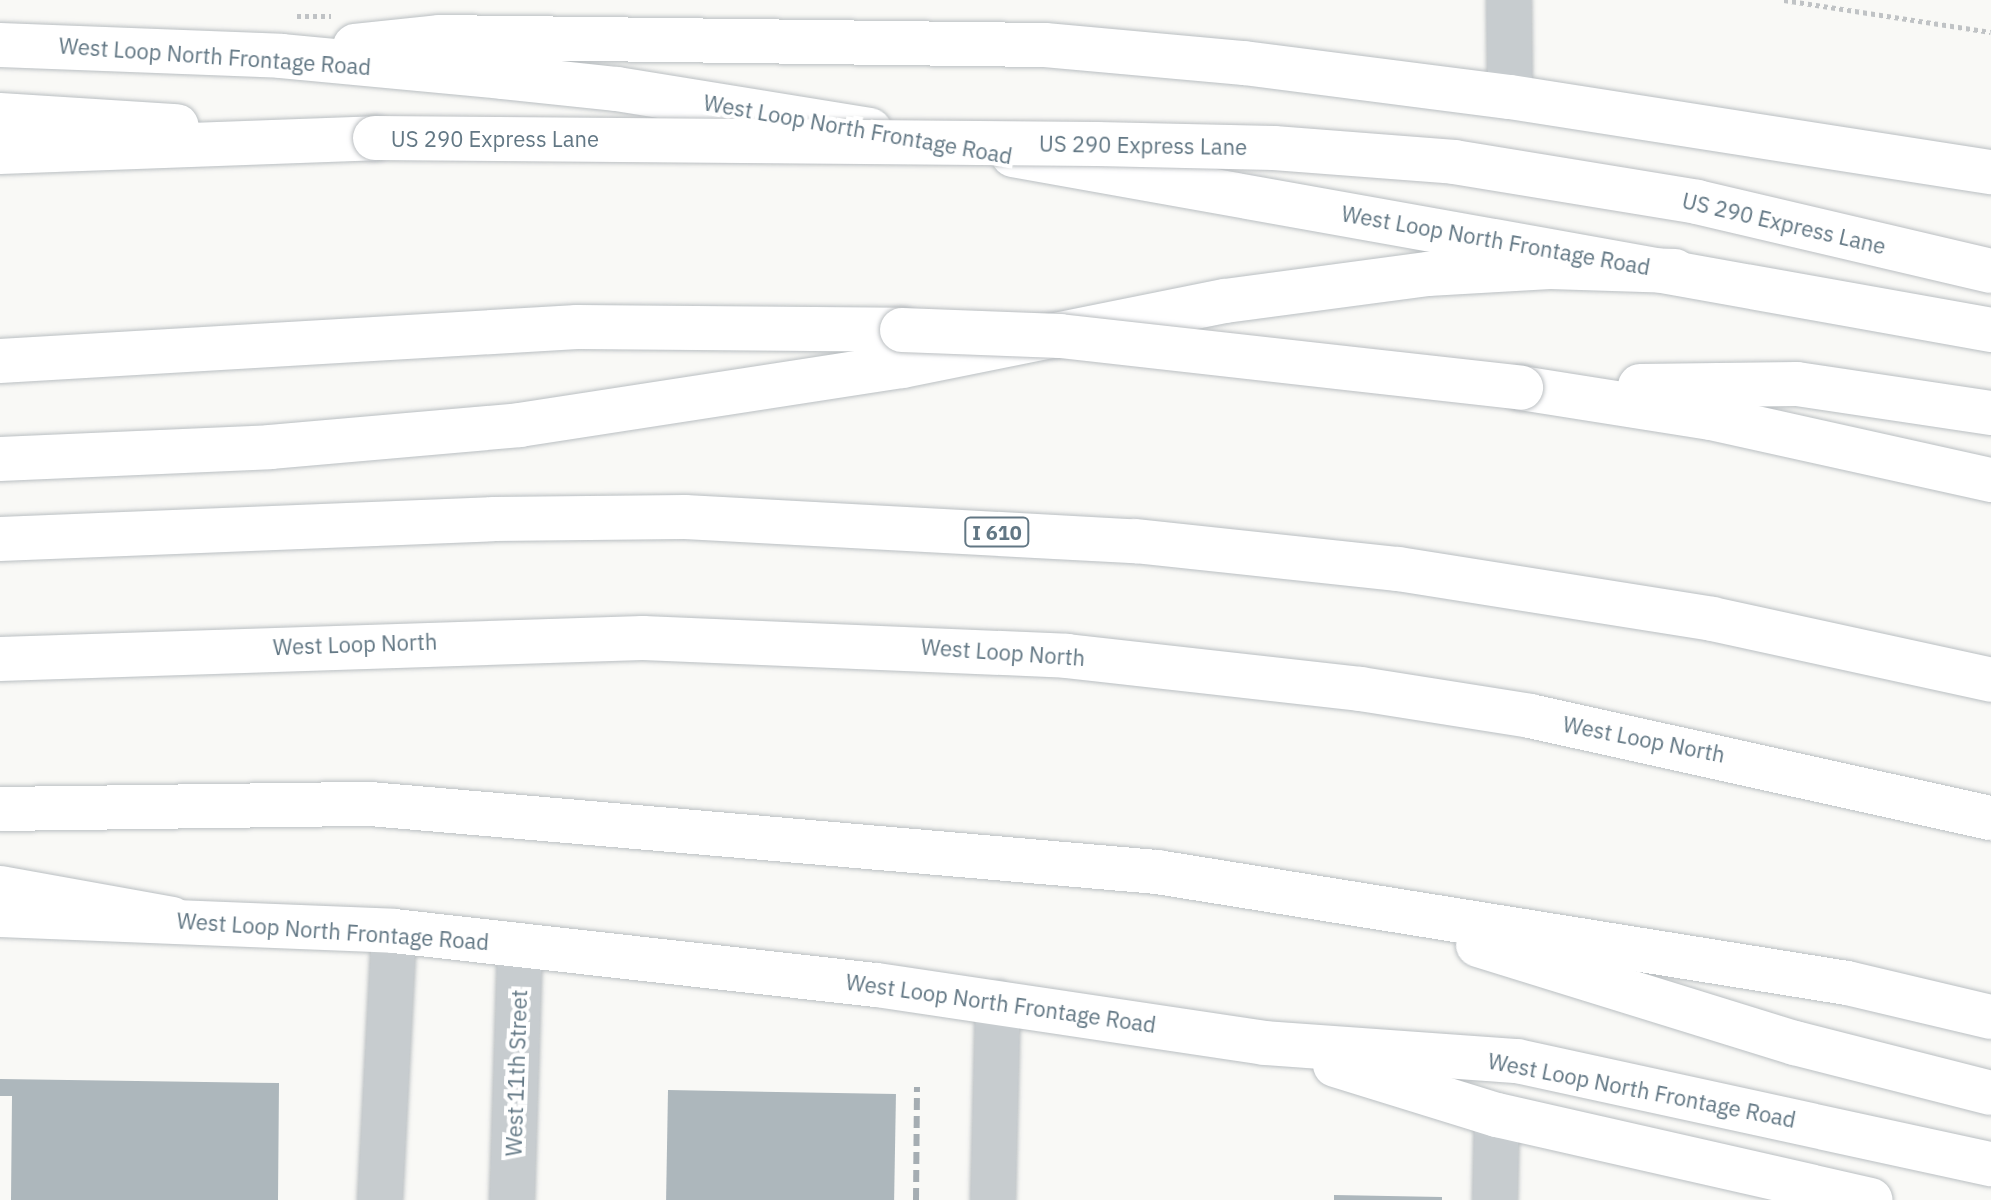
<!DOCTYPE html>
<html>
<head>
<meta charset="utf-8">
<style>
	body { margin:0 }
	#map { position:relative; width:1991px; height:1200px; overflow:hidden; background:#f9f9f6; font-family:"IBM Plex Sans",sans-serif }
	div>[style] { position:absolute }
	[style*='--x'] { left:calc(var(--x)*1px); top:calc(var(--y)*1px); width:calc(var(--w)*1px); rotate:calc(var(--a)*1deg) }
	.building>* { inset:0; background:#adb7bc; transform-origin:0 0 }
	.path>* { height:5px; margin-top:-2.5px; transform-origin:0; background:repeating-linear-gradient(90deg,#c0c3c5 0 4px,transparent 0 8px) }
	.roads { filter:drop-shadow(0 0 2px #babfc2) drop-shadow(0 0 2px #babfc2) }
	.minor>* { height:44px; margin:-22px; padding:0 22px; transform-origin:22px; border-radius:22px; background:#c7cccf }
	.major>* { height:44px; margin:-22px; padding:0 22px; transform-origin:22px; border-radius:22px; background:#fff }
	.highway>* { height:44px; margin:-22px; padding:0 22px; transform-origin:22px; border-radius:22px; background:#fff }
	.rail>* { height:6px; margin-top:-3px; transform-origin:0; background:repeating-linear-gradient(90deg,#a5adb2 0 12px,transparent 0 18px) }
	.bridges { filter:drop-shadow(0 0 2px #bbbfc2) drop-shadow(0 0 2px #bbbfc2) }
	.highway-bridge>* { height:44px; margin:-22px; padding:0 22px; transform-origin:22px; border-radius:22px; background:#fff }
	span { translate:-50% -50%; white-space:nowrap; text-align:center; line-height:1.15; -webkit-text-stroke:8px #fff; paint-order:stroke }
	.shield-label span { padding:2px 6px; background:#fff; border:2px solid; border-radius:6px; -webkit-text-stroke-width:0 }
	.shield-label { font-size:20px; color:#627784; font-weight:700 }
	.street-label { font-size:22px; color:#627784 }
</style>
</head>
<body>
<div id="map">
	<div class="building">
		<i style="clip-path:polygon(0 1079px,279px 1083px,278px 1200px,11px 1200px,12px 1096px,0 1096px)"></i>
		<i style="left:668px;top:1090px;width:228px;height:110px;rotate:1deg"></i>
		<i style="clip-path:polygon(1334px 1195px,1442px 1197px,1442px 1200px,1334px 1200px)"></i>
	</div>
	<div class="path">
		<i style="--x:1784;--y:0;--w:209;--a:8.8"></i>
		<i style="--x:297;--y:16;--w:34;--a:0"></i>
	</div>
	<div class="roads">
		<div class="minor">
			<i style="--x:1509;--y:0;--w:97;--a:89.4"></i>
			<i style="--x:380;--y:1200;--w:269;--a:-87"></i>
			<i style="--x:512;--y:1200;--w:254;--a:-88.2"></i>
			<i style="--x:993;--y:1200;--w:198;--a:-88.6"></i>
			<i style="--x:1495;--y:1200;--w:85;--a:-88.7"></i>
		</div>
		<div class="major">
			<i style="--x:0;--y:45;--w:281;--a:2.2"></i>
			<i style="--x:281;--y:56;--w:223;--a:5.4"></i>
			<i style="--x:503;--y:77;--w:115;--a:6"></i>
			<i style="--x:617;--y:89;--w:256;--a:9.2"></i>
			<i style="--x:355;--y:46;--w:84;--a:-6.1"></i>
			<i style="--x:439;--y:37;--w:606;--a:0.76"></i>
			<i style="--x:1045;--y:45;--w:200;--a:5.2"></i>
			<i style="--x:1244;--y:63;--w:268;--a:7.3"></i>
			<i style="--x:1510;--y:97;--w:487;--a:8.9"></i>
			<i style="--x:1013;--y:155;--w:994;--a:10.14"></i>
			<i style="--x:0;--y:915;--w:394;--a:2.3"></i>
			<i style="--x:394;--y:931;--w:486;--a:6.4"></i>
			<i style="--x:877;--y:985;--w:391;--a:8.5"></i>
			<i style="--x:1264;--y:1043;--w:254;--a:4.1"></i>
			<i style="--x:1517;--y:1061;--w:485;--a:12.3"></i>
			<i style="--x:1335;--y:1065;--w:170;--a:17.2"></i>
			<i style="--x:1497;--y:1115;--w:383;--a:12.8"></i>
		</div>
		<div class="highway">
			<i style="--x:0;--y:115;--w:177;--a:3.6"></i>
			<i style="--x:0;--y:152;--w:375;--a:-2.1"></i>
			<i style="--x:0;--y:361;--w:578;--a:-3.37"></i>
			<i style="--x:577;--y:327;--w:325;--a:0.5"></i>
			<i style="--x:1640;--y:386;--w:157;--a:-0.7"></i>
			<i style="--x:1797;--y:384;--w:196;--a:8.5"></i>
			<i style="--x:1521;--y:388;--w:192;--a:9"></i>
			<i style="--x:1711;--y:418;--w:287;--a:12.5"></i>
			<i style="--x:0;--y:459;--w:270;--a:-2.5"></i>
			<i style="--x:270;--y:447;--w:251;--a:-5"></i>
			<i style="--x:520;--y:425;--w:387;--a:-8.8"></i>
			<i style="--x:902;--y:366;--w:329;--a:-11.4"></i>
			<i style="--x:1225;--y:301;--w:205;--a:-7.6"></i>
			<i style="--x:1428;--y:274;--w:122;--a:-3.3"></i>
			<i style="--x:1550;--y:267;--w:125;--a:1.8"></i>
			<i style="--x:0;--y:539;--w:493;--a:-2.3"></i>
			<i style="--x:493;--y:519;--w:192;--a:-0.6"></i>
			<i style="--x:685;--y:517;--w:451;--a:3.1"></i>
			<i style="--x:1135;--y:541;--w:264;--a:6.1"></i>
			<i style="--x:1398;--y:569;--w:318;--a:9"></i>
			<i style="--x:1712;--y:619;--w:286;--a:12.3"></i>
			<i style="--x:0;--y:659;--w:643;--a:-1.87"></i>
			<i style="--x:643;--y:638;--w:424;--a:2.4"></i>
			<i style="--x:1067;--y:656;--w:295;--a:6.4"></i>
			<i style="--x:1360;--y:689;--w:172;--a:9"></i>
			<i style="--x:1530;--y:716;--w:472;--a:12.5"></i>
			<i style="--x:0;--y:809;--w:370;--a:-0.8"></i>
			<i style="--x:370;--y:804;--w:790;--a:4.94"></i>
			<i style="--x:1157;--y:872;--w:699;--a:9.14"></i>
			<i style="--x:1847;--y:983;--w:148;--a:13.3"></i>
			<i style="--x:0;--y:888;--w:175;--a:10.2"></i>
			<i style="--x:1478;--y:945;--w:332;--a:17.2"></i>
			<i style="--x:1795;--y:1043;--w:202;--a:14.3"></i>
		</div>
	</div>
	<div class="rail">
		<i style="--x:916;--y:1200;--w:113;--a:-89.5"></i>
	</div>
	<div class="bridges">
		<div class="highway-bridge">
			<i style="--x:375;--y:138;--w:722;--a:0.48"></i>
			<i style="--x:1097;--y:144;--w:177;--a:1.3"></i>
			<i style="--x:1274;--y:148;--w:181;--a:4.4"></i>
			<i style="--x:1454;--y:162;--w:246;--a:9.3"></i>
			<i style="--x:1697;--y:202;--w:302;--a:13.2"></i>
			<i style="--x:902;--y:330;--w:158;--a:2.2"></i>
			<i style="--x:1060;--y:336;--w:464;--a:6.4"></i>
		</div>
	</div>
	<div class="shield-label">
		<span style="left:997px;top:532px">I 610</span>
	</div>
	<div class="street-label">
		<span style="left:215px;top:56px;rotate:4deg">West Loop North Frontage Road</span>
		<span style="left:858px;top:129px;rotate:10deg">West Loop North Frontage Road</span>
		<span style="left:495px;top:139px">US 290 Express Lane</span>
		<span style="left:1143px;top:145px;rotate:1deg">US 290 Express Lane</span>
		<span style="left:1784px;top:223px;rotate:13deg">US 290 Express Lane</span>
		<span style="left:1496px;top:240px;rotate:10deg">West Loop North Frontage Road</span>
		<span style="left:355px;top:644px;rotate:-2deg">West Loop North</span>
		<span style="left:1003px;top:652px;rotate:4deg">West Loop North</span>
		<span style="left:1644px;top:739px;rotate:11deg">West Loop North</span>
		<span style="left:333px;top:931px;rotate:4deg">West Loop North Frontage Road</span>
		<span style="left:1001px;top:1003px;rotate:8deg">West Loop North Frontage Road</span>
		<span style="left:516px;top:1073px;rotate:-88deg">West 11th Street</span>
		<span style="left:1642px;top:1090px;rotate:11deg">West Loop North Frontage Road</span>
	</div>
</div>
</body>
</html>
